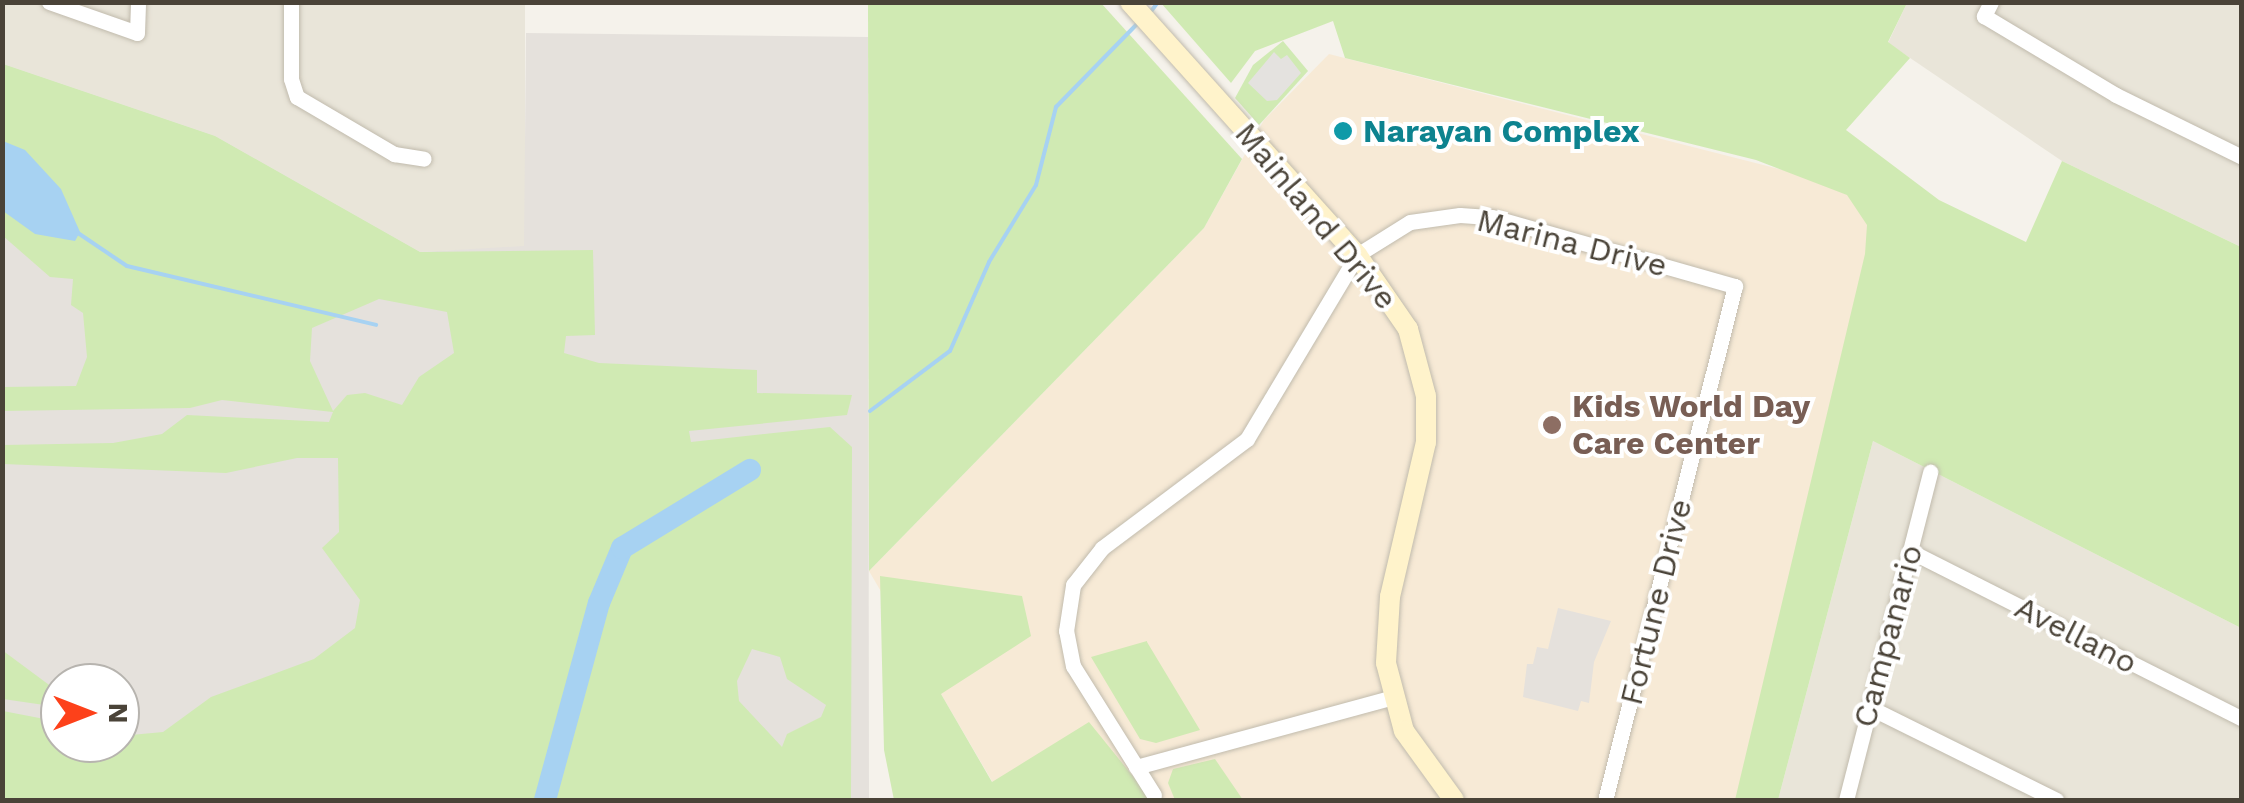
<!DOCTYPE html>
<html>
<head>
<meta charset="utf-8">
<style>
	body { margin:0 }
	#map { position:relative; width:2244px; height:803px; overflow:hidden; background:#f5f2eb; font-family:"Work Sans",sans-serif }
	div>[style] { position:absolute }
	[style*='--x'] { left:calc(var(--x)*1px); top:calc(var(--y)*1px); width:calc(var(--w)*1px); rotate:calc(var(--a)*1deg) }
	.residential>* { inset:0; background:#e9e5d9 }
	.commercial>* { inset:0; background:#f7ead6 }
	.industrial>* { inset:0; background:#e5e1dc }
	.green>* { inset:0; background:#d0eab3 }
	.parking>* { inset:0; background:#e4e2df }
	.water>* { inset:0; background:#a7d2f2 }
	.stream>* { height:4px; margin:-2px; padding:0 2px; transform-origin:2px; border-radius:2px; background:#a7d2f2 }
	.river>* { height:22px; margin:-11px; padding:0 11px; transform-origin:11px; border-radius:11px; background:#a7d2f2 }
	.roads { filter:drop-shadow(0 0 2px #c1bbad) drop-shadow(0 0 2px #c1bbad) }
	.street>* { height:15px; margin:-7.5px; padding:0 7.5px; transform-origin:7.5px; border-radius:7.5px; background:#fff }
	.secondary>* { height:20px; margin:-10px; padding:0 10px; transform-origin:10px; border-radius:10px; background:#fff3cb }
	.dots>* { width:28px; height:28px; translate:-50% -50%; box-sizing:border-box; border:5px solid #fff; border-radius:50% }
	span { translate:-50% -50%; white-space:nowrap; text-align:center; line-height:1.15; -webkit-text-stroke:8px #fff; paint-order:stroke }
	.culture-label { font-size:32px; color:#0d838f; font-weight:700 }
	.left { translate:0 -50%; text-align:left }
	.street-label { font-size:32px; color:#4a4338 }
	.education-label { font-size:32px; color:#785e54; font-weight:700 }
	.frame { position:absolute; inset:0; border:5px solid #4a4338; pointer-events:none }
	.north { position:absolute; left:40px; top:663px; width:100px; height:100px; box-sizing:border-box; background:#fff; border:2px solid #b7b4af; border-radius:50%; rotate:90deg; font-size:28px; font-weight:700; line-height:40px; text-align:center; color:#4a4338 }
	.north::after { content:''; display:block; margin:auto; width:35px; height:45px; background:#fd411a; clip-path:polygon(50% 0,100% 100%,50% 72%,0 100%) }
</style>
</head>
<body>
<div id="map">
	<div class="residential">
		<i style="clip-path:polygon(3px 3px,525px 3px,525px 247px,420px 252px,215px 136px,3px 64px)"></i>
		<i style="clip-path:polygon(1907px 3px,2241px 3px,2241px 247px,2062px 161px,1888px 43px)"></i>
		<i style="clip-path:polygon(1873px 441px,2241px 628px,2241px 800px,1778px 800px)"></i>
	</div>
	<div class="commercial">
		<i style="clip-path:polygon(1329px 54px,1892px 198px,1737px 800px,1003px 800px,869px 571px,1204px 228px,1264px 120px)"></i>
	</div>
	<div class="industrial">
		<i style="clip-path:polygon(evenodd,526px 33px,868px 37px,869px 800px,649px 800px,3px 755px,3px 64px,215px 136px,420px 252px,524px 246px,526px 33px,60px 683px,120px 683px,120px 743px,60px 743px,60px 683px)"></i>
		<i style="clip-path:polygon(1558px 608px,1611px 621px,1594px 662px,1589px 703px,1581px 701px,1578px 711px,1523px 697px,1527px 664px,1533px 664px,1537px 647px,1548px 649px)"></i>
	</div>
	<div class="green">
		<i style="clip-path:polygon(868px 3px,1101px 3px,1242px 159px,1204px 228px,869px 571px)"></i>
		<i style="clip-path:polygon(1161px 3px,1907px 3px,1888px 42px,1910px 58px,1846px 130px,1939px 200px,2026px 242px,2062px 161px,2241px 247px,2241px 628px,1873px 441px,1778px 800px,1735px 800px,1865px 254px,1867px 225px,1847px 195px,1756px 160px,1345px 58px,1333px 21px,1255px 51px,1231px 83px)"></i>
		<i style="clip-path:polygon(1283px 41px,1308px 71px,1259px 125px,1235px 98px,1253px 65px)"></i>
		<i style="clip-path:polygon(evenodd,3px 64px,215px 136px,420px 252px,593px 250px,595px 335px,566px 336px,564px 353px,599px 363px,757px 370px,757px 393px,852px 395px,847px 415px,689px 431px,691px 442px,830px 427px,852px 447px,851px 800px,3px 800px,3px 711px,60px 722px,60px 743px,120px 743px,120px 736px,163px 732px,211px 697px,314px 659px,355px 628px,360px 600px,322px 548px,339px 532px,338px 458px,297px 458px,226px 473px,3px 464px,3px 445px,113px 443px,162px 434px,187px 415px,329px 422px,333px 412px,222px 400px,190px 408px,3px 411px,3px 387px,76px 386px,87px 357px,83px 313px,71px 305px,73px 279px,50px 277px,3px 236px,3px 64px,379px 299px,447px 312px,454px 353px,419px 377px,402px 405px,365px 393px,347px 395px,333px 411px,310px 361px,312px 328px,379px 299px,3px 64px,752px 649px,780px 657px,787px 679px,826px 705px,821px 717px,787px 734px,782px 747px,739px 701px,737px 681px,752px 649px)"></i>
		<i style="clip-path:polygon(880px 576px,1022px 596px,1031px 636px,941px 694px,992px 782px,1089px 722px,1148px 795px,1145px 800px,894px 800px,884px 750px)"></i>
		<i style="clip-path:polygon(1147px 641px,1147px 642px,1200px 730px,1156px 743px,1140px 739px,1091px 657px)"></i>
		<i style="clip-path:polygon(2px 650px,60px 693px,58px 707px,3px 699px)"></i>
		<i style="clip-path:polygon(1215px 759px,1243px 800px,1175px 800px,1168px 783px,1173px 769px)"></i>
	</div>
	<div class="parking">
		<i style="clip-path:polygon(1274px 52px,1281px 59px,1287px 55px,1301px 73px,1277px 100px,1267px 101px,1248px 83px)"></i>
	</div>
	<div class="water">
		<i style="clip-path:polygon(3px 141px,25px 150px,61px 189px,80px 232px,75px 241px,35px 234px,3px 211px)"></i>
	</div>
	<div class="stream">
		<i style="--x:1149;--y:14;--w:15;--a:-53"></i>
		<i style="--x:78;--y:233;--w:59;--a:34"></i>
		<i style="--x:127;--y:266;--w:256;--a:13.3"></i>
		<i style="--x:870;--y:411;--w:100;--a:-36.9"></i>
		<i style="--x:950;--y:351;--w:97;--a:-66.3"></i>
		<i style="--x:989;--y:262;--w:90;--a:-58.6"></i>
		<i style="--x:1036;--y:185;--w:81;--a:-75.6"></i>
		<i style="--x:1056;--y:107;--w:117;--a:-45.7"></i>
	</div>
	<div class="river">
		<i style="--x:545;--y:800;--w:204;--a:-74.7"></i>
		<i style="--x:599;--y:603;--w:60;--a:-67.3"></i>
		<i style="--x:622;--y:548;--w:150;--a:-31.4"></i>
	</div>
	<div class="roads">
		<div class="street">
			<i style="--x:49;--y:2;--w:93;--a:19.4"></i>
			<i style="--x:137;--y:33;--w:31;--a:-88"></i>
			<i style="--x:291;--y:2;--w:77;--a:90"></i>
			<i style="--x:291;--y:79;--w:19;--a:72"></i>
			<i style="--x:297;--y:97;--w:113;--a:30.4"></i>
			<i style="--x:394;--y:154;--w:30;--a:9"></i>
			<i style="--x:1991;--y:2;--w:16;--a:117"></i>
			<i style="--x:1984;--y:16;--w:154;--a:30.9"></i>
			<i style="--x:2116;--y:95;--w:140;--a:26.2"></i>
			<i style="--x:1910;--y:551;--w:372;--a:26.8"></i>
			<i style="--x:1869;--y:707;--w:209;--a:26.4"></i>
			<i style="--x:1136;--y:767;--w:266;--a:-15.2"></i>
			<i style="--x:1154;--y:795;--w:152;--a:-122.1"></i>
			<i style="--x:1073;--y:666;--w:36;--a:-101"></i>
			<i style="--x:1066;--y:631;--w:47;--a:-81.3"></i>
			<i style="--x:1073;--y:585;--w:47;--a:-51.9"></i>
			<i style="--x:1102;--y:548;--w:181;--a:-36.9"></i>
			<i style="--x:1247;--y:439;--w:214;--a:-59.1"></i>
			<i style="--x:1357;--y:255;--w:62;--a:-31.9"></i>
			<i style="--x:1410;--y:222;--w:50;--a:-8"></i>
			<i style="--x:1460;--y:215;--w:32;--a:4"></i>
			<i style="--x:1492;--y:217;--w:253;--a:15.9"></i>
			<i style="--x:1735;--y:286;--w:530;--a:104.19"></i>
			<i style="--x:1846;--y:800;--w:339;--a:-75.6"></i>
		</div>
		<div class="secondary">
			<i style="--x:1130;--y:2;--w:340;--a:48.1"></i>
			<i style="--x:1357;--y:255;--w:90;--a:55.4"></i>
			<i style="--x:1408;--y:329;--w:69;--a:75"></i>
			<i style="--x:1426;--y:396;--w:46;--a:90"></i>
			<i style="--x:1426;--y:442;--w:159;--a:103.1"></i>
			<i style="--x:1390;--y:597;--w:66;--a:93.5"></i>
			<i style="--x:1386;--y:663;--w:70;--a:75.2"></i>
			<i style="--x:1404;--y:731;--w:85;--a:54.1"></i>
		</div>
	</div>
	<div class="dots">
		<i style="left:1343px;top:131px;background:#0f9aa8"></i>
		<i style="left:1552px;top:425px;background:#8d6e63"></i>
	</div>
	<div class="culture-label">
		<span class="left" style="left:1363px;top:131px">Narayan Complex</span>
	</div>
	<div class="street-label">
		<span style="left:1316px;top:216px;rotate:50deg">Mainland Drive</span>
		<span style="left:1572px;top:243px;rotate:14deg">Marina Drive</span>
		<span style="left:1656px;top:602px;rotate:-76deg">Fortune Drive</span>
		<span style="left:2076px;top:635px;rotate:27deg">Avellano</span>
		<span style="left:1888px;top:636px;rotate:-75deg">Campanario</span>
	</div>
	<div class="education-label">
		<span class="left" style="left:1572px;top:425px">Kids World Day<br>Care Center</span>
	</div>
	<div class="frame"></div>
	<div class="north">N</div>
</div>
</body>
</html>
